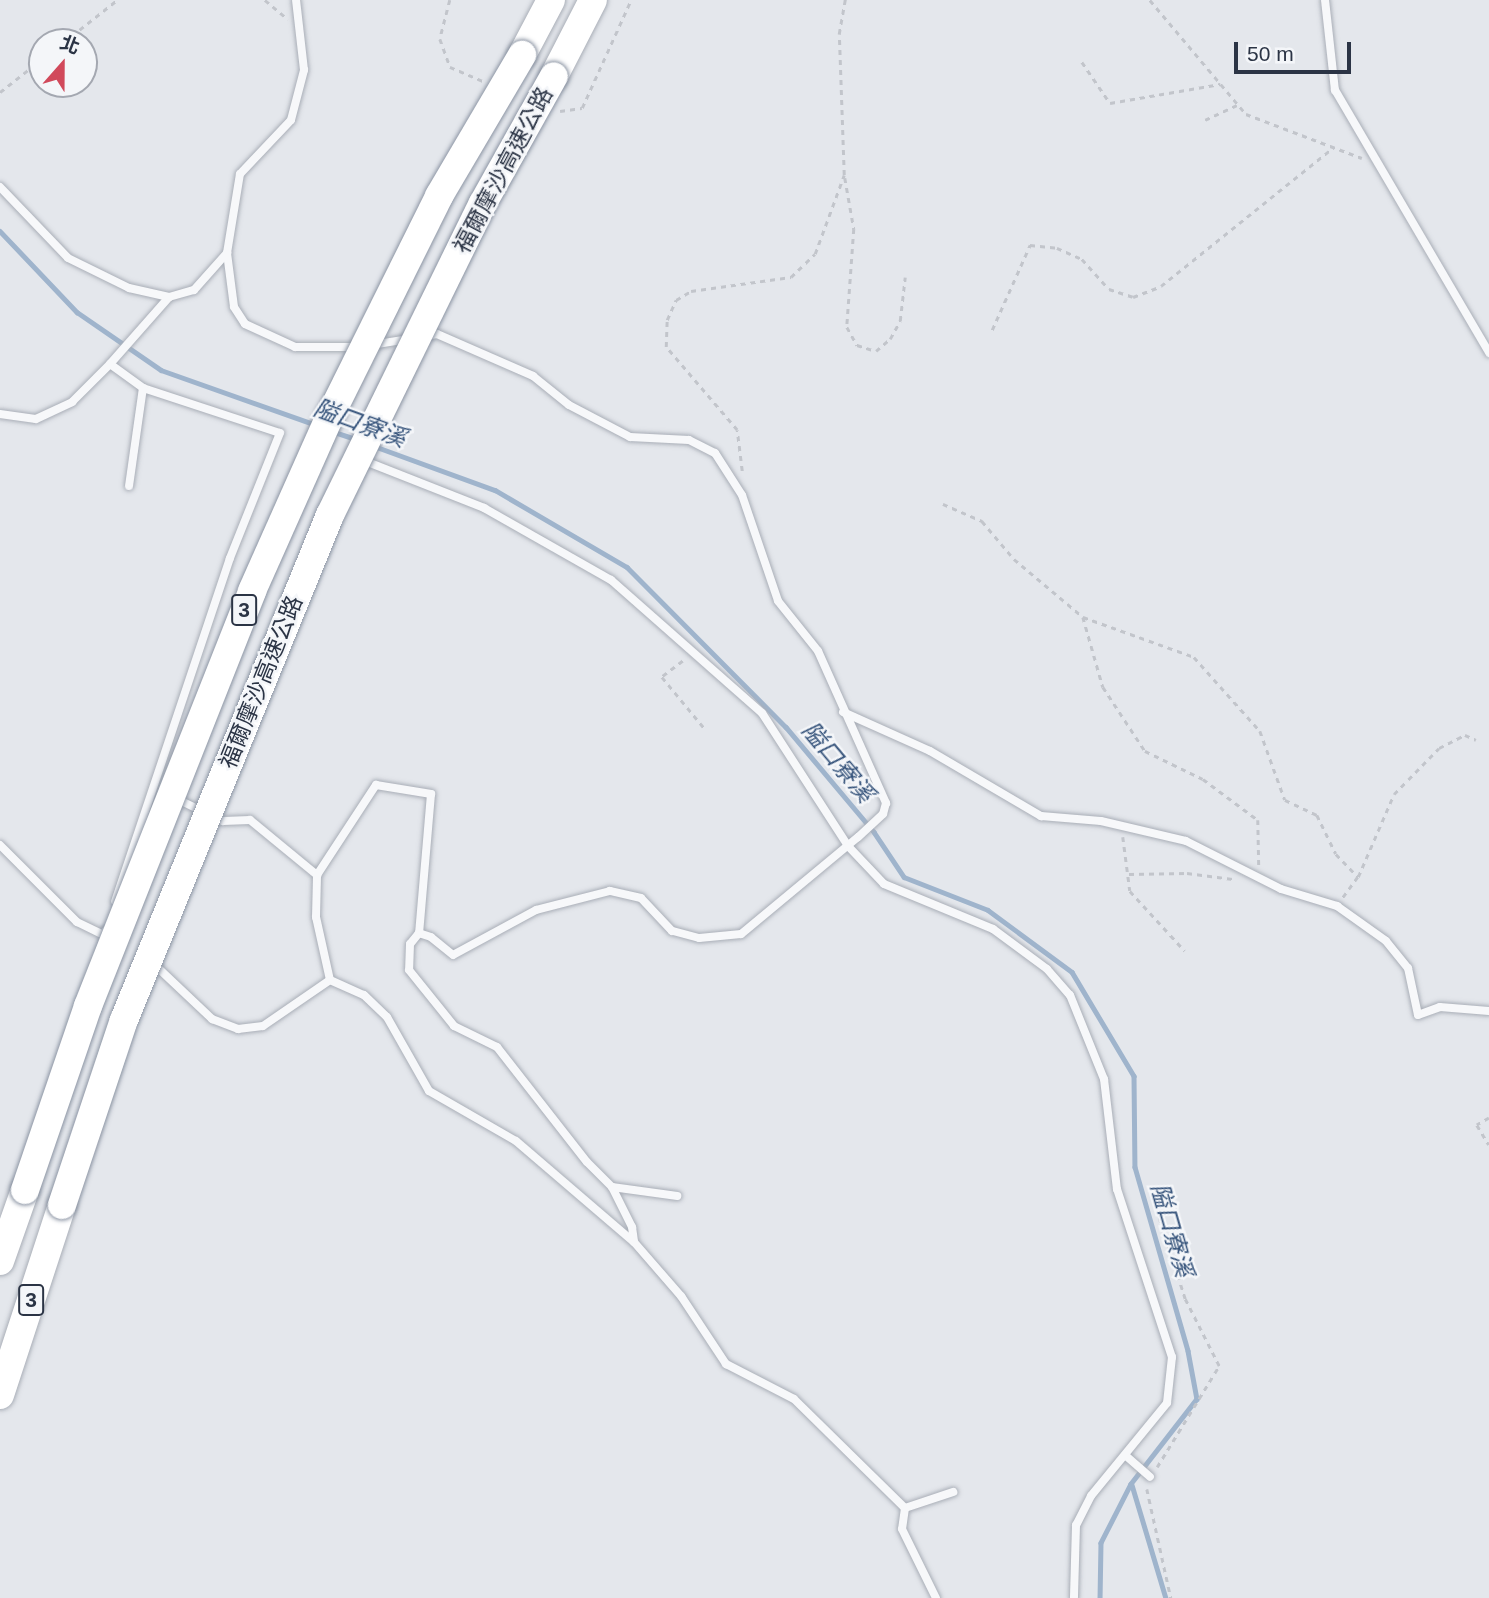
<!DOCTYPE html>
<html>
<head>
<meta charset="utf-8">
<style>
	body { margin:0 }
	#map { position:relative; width:1489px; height:1598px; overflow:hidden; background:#e4e7ec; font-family:Arial,"Noto Sans TC",sans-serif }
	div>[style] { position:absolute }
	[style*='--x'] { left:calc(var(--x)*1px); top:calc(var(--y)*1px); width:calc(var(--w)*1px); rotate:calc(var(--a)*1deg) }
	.stream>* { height:4.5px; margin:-2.25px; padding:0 2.25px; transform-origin:2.25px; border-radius:2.25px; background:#9fb4cc }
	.path>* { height:2.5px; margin-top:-1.25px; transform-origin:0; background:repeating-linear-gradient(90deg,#c2c5cb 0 5px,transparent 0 10px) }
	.roads { filter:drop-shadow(0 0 2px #a9aeb7) drop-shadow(0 0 2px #a9aeb7) }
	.lane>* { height:8px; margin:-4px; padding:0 4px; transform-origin:4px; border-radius:4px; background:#f7f8fa }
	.highway>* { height:28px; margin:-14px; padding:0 14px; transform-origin:14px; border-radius:14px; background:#fff }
	.bridges { filter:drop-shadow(0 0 2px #8b94a3) drop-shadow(0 0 2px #8b94a3) }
	.highway-bridge>* { height:28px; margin:-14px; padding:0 14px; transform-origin:14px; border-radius:14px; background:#fff }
	span { translate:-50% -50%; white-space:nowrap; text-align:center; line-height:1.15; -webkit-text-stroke:5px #f4f6f9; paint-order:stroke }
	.shield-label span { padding:2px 5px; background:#f4f6f9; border:2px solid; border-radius:5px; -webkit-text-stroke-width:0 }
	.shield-label { font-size:21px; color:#2b3445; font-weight:700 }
	.street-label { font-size:23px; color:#2b3445 }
	.water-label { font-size:24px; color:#34527a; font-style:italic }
	.north { position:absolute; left:28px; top:28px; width:70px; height:70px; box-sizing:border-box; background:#f4f6f9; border:2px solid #a4a8b1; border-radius:50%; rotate:21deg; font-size:19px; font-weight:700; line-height:28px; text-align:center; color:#2b3445 }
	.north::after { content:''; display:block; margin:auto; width:24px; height:32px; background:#d1495b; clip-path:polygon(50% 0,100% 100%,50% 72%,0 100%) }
	.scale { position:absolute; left:1234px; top:42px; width:117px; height:32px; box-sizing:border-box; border:4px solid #2b3445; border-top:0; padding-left:9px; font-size:21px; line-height:24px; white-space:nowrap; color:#2b3445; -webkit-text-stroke:5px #f4f6f9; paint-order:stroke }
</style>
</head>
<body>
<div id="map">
	<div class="stream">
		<i style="--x:0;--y:231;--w:112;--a:46.5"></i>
		<i style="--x:77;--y:312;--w:102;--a:34.6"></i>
		<i style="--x:161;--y:370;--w:164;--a:19.5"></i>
		<i style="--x:334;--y:432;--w:23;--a:18"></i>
		<i style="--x:374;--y:446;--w:129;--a:20"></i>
		<i style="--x:495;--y:490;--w:153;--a:30.3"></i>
		<i style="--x:627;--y:567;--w:226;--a:45.2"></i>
		<i style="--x:786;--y:727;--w:137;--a:50"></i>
		<i style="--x:874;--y:832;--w:54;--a:56.3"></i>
		<i style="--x:904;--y:877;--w:90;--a:21.4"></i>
		<i style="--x:988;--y:910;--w:104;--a:36.4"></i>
		<i style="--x:1072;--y:972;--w:121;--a:59.2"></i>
		<i style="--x:1134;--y:1076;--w:91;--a:89.4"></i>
		<i style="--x:1135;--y:1167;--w:191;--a:73.9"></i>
		<i style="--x:1188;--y:1351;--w:49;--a:79.4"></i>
		<i style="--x:1197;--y:1399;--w:108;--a:127.8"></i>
		<i style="--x:1131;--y:1484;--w:66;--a:117"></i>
		<i style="--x:1101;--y:1543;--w:55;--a:91"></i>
		<i style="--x:1132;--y:1485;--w:118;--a:73.3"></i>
	</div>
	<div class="path">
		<i style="--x:265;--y:0;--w:30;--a:40"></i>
		<i style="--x:450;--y:0;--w:40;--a:104.4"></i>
		<i style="--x:440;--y:39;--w:30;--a:70"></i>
		<i style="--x:450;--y:67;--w:36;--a:23"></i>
		<i style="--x:1150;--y:0;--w:149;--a:49.9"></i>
		<i style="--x:1246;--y:114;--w:124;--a:20.8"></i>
		<i style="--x:64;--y:42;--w:68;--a:-38.4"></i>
		<i style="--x:1082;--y:62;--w:50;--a:55.7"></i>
		<i style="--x:1110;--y:103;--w:112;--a:-9.8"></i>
		<i style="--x:0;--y:92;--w:53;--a:-38.2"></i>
		<i style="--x:560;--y:111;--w:22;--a:-8"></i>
		<i style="--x:582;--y:108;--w:119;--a:-65.6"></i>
		<i style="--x:1205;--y:120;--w:35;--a:-25"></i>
		<i style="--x:845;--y:178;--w:52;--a:80"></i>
		<i style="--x:854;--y:229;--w:98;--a:94.1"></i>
		<i style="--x:847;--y:327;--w:21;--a:61"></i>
		<i style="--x:857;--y:345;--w:20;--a:18"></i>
		<i style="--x:876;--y:351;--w:18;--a:-41"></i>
		<i style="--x:890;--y:339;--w:21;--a:-61"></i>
		<i style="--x:900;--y:321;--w:44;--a:-83.5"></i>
		<i style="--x:992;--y:330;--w:93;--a:-65.9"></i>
		<i style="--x:1030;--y:245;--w:27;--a:6"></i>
		<i style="--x:1057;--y:248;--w:27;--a:24"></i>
		<i style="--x:1082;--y:259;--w:40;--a:48"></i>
		<i style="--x:1109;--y:289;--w:25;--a:18"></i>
		<i style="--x:1133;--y:297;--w:30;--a:-21"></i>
		<i style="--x:1161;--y:286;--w:222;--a:-38.8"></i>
		<i style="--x:742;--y:471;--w:41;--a:-97"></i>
		<i style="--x:737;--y:430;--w:109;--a:-130.5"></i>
		<i style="--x:666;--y:347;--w:27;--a:-88"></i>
		<i style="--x:667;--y:320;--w:22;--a:-66"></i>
		<i style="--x:676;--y:300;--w:17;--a:-31"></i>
		<i style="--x:691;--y:291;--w:101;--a:-8"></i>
		<i style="--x:791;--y:277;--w:33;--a:-44"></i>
		<i style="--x:815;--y:254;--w:84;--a:-69.8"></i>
		<i style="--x:844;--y:175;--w:141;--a:-92"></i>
		<i style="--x:839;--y:34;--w:35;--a:-80"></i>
		<i style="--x:943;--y:504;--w:43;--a:23.6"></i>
		<i style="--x:982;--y:521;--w:50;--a:49.9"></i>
		<i style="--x:1014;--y:559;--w:90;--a:40"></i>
		<i style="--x:1083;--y:617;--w:118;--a:19.8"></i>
		<i style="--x:1194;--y:657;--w:99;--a:48.3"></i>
		<i style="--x:1260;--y:731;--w:73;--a:70.1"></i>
		<i style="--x:1285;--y:800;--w:35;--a:25"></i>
		<i style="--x:1317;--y:815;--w:43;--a:64"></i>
		<i style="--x:1336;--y:854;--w:32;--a:46"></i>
		<i style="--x:1358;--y:877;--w:26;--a:126"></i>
		<i style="--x:1083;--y:617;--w:73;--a:74.1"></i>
		<i style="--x:1103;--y:687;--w:77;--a:56.7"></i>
		<i style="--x:1145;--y:751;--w:64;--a:25.8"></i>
		<i style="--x:1203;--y:779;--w:69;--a:36.7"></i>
		<i style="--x:1258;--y:820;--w:46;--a:88.8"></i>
		<i style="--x:683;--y:661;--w:26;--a:143"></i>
		<i style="--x:662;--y:677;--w:67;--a:50.4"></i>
		<i style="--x:1123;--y:837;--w:54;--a:82.6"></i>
		<i style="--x:1130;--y:891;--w:81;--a:47.5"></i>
		<i style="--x:1129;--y:874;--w:58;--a:-1"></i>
		<i style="--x:1187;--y:873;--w:46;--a:7.4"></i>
		<i style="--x:1358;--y:877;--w:90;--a:-66.6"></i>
		<i style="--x:1394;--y:794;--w:64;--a:-45.6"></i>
		<i style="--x:1439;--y:748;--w:29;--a:-27"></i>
		<i style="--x:1465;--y:735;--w:12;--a:24"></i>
		<i style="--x:1489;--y:1118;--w:14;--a:150"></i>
		<i style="--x:1477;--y:1125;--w:23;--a:59"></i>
		<i style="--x:1157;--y:1467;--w:119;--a:-58.5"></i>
		<i style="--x:1219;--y:1366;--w:75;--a:-116.9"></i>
		<i style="--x:1185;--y:1299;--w:91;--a:-107.8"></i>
		<i style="--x:1147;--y:1489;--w:112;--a:77.6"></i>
	</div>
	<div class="roads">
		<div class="lane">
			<i style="--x:1325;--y:0;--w:91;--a:83.7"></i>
			<i style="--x:1335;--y:90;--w:305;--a:59.6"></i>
			<i style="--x:0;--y:187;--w:98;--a:46.2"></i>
			<i style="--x:68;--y:258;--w:68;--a:26.2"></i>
			<i style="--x:129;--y:288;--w:41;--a:12.7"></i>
			<i style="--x:169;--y:297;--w:26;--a:-16"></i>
			<i style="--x:194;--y:290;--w:50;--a:-48.3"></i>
			<i style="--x:227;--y:253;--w:80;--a:-80.7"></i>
			<i style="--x:240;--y:174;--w:74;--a:-46.6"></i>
			<i style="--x:291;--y:120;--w:52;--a:-75.4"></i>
			<i style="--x:304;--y:70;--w:70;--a:-96.5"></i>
			<i style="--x:227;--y:253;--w:54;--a:82.6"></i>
			<i style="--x:234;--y:307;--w:20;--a:57"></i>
			<i style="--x:245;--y:324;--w:55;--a:24.7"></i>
			<i style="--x:295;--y:347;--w:63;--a:0"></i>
			<i style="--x:426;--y:336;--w:11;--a:-10"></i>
			<i style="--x:437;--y:334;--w:105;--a:23.6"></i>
			<i style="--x:533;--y:376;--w:46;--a:38.9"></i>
			<i style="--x:569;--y:405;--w:69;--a:27.7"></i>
			<i style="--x:630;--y:437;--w:59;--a:2.9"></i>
			<i style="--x:689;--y:440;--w:29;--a:27"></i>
			<i style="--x:715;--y:453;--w:50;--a:57.3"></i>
			<i style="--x:742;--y:495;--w:112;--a:71.2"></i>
			<i style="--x:778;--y:601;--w:64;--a:51.3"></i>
			<i style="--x:818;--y:651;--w:167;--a:65.9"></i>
			<i style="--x:886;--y:803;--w:11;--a:105"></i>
			<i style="--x:883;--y:814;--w:34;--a:137"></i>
			<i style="--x:858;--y:837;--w:152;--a:140.3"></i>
			<i style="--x:741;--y:934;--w:42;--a:174.6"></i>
			<i style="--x:699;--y:938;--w:28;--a:-165"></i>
			<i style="--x:672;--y:931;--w:45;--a:-133.2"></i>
			<i style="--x:641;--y:898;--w:32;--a:-167"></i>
			<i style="--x:610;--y:891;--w:76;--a:165.6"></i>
			<i style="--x:536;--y:910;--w:94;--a:151.5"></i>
			<i style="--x:453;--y:955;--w:28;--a:-141"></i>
			<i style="--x:431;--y:937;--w:13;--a:-162"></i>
			<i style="--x:419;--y:933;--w:14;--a:129"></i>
			<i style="--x:410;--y:944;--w:26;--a:92"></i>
			<i style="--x:409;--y:970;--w:72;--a:51.2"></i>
			<i style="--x:454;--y:1026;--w:48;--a:26"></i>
			<i style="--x:497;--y:1047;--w:146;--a:52"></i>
			<i style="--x:587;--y:1162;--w:35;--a:45"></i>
			<i style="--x:612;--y:1187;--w:45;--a:63.4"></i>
			<i style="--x:632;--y:1227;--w:15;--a:82"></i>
			<i style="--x:371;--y:345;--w:39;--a:-9"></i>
			<i style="--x:110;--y:364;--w:89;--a:-48.6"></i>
			<i style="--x:0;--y:414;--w:36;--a:8"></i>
			<i style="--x:36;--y:419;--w:40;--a:-25"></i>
			<i style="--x:72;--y:402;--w:54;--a:-45"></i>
			<i style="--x:110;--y:364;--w:41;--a:36"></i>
			<i style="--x:143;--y:388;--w:144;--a:18.2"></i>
			<i style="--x:280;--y:433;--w:135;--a:111.8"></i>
			<i style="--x:230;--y:558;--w:362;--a:108.5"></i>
			<i style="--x:370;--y:463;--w:123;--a:21.5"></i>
			<i style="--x:484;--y:508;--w:146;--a:29.6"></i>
			<i style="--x:611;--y:580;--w:201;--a:41.4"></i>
			<i style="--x:762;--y:713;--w:158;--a:57.1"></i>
			<i style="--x:848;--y:846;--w:52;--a:46.5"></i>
			<i style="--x:884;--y:884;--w:118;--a:22.4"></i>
			<i style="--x:993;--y:929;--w:67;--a:36.5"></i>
			<i style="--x:1047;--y:969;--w:35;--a:49"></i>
			<i style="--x:1070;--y:995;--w:91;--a:68"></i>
			<i style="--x:1104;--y:1079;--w:111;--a:83.3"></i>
			<i style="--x:1117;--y:1189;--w:177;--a:71.9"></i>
			<i style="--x:1172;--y:1357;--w:46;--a:96.2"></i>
			<i style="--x:1167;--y:1403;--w:120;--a:129.3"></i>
			<i style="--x:1091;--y:1496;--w:33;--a:117"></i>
			<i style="--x:1076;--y:1525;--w:73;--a:91.6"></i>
			<i style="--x:129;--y:486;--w:99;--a:-81.9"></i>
			<i style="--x:843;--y:712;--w:95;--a:24.1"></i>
			<i style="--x:930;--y:751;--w:129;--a:30.4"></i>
			<i style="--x:1041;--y:816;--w:60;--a:4.8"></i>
			<i style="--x:1101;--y:821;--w:87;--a:13.2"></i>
			<i style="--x:1186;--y:841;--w:106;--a:26.8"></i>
			<i style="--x:1281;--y:889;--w:59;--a:16.9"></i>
			<i style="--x:1337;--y:906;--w:60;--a:35.5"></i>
			<i style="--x:1386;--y:941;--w:35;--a:51"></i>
			<i style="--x:1408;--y:968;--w:48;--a:78"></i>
			<i style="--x:1418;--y:1015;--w:23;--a:-20"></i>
			<i style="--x:1440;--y:1007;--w:49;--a:4.7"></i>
			<i style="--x:177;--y:799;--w:51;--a:25.6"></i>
			<i style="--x:223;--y:821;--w:27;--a:-2"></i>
			<i style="--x:250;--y:820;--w:87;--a:39.4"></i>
			<i style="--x:0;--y:845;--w:109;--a:45"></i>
			<i style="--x:77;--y:922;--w:30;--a:26"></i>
			<i style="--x:104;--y:935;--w:5;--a:-68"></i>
			<i style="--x:157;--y:967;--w:76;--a:43.4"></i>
			<i style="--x:212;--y:1019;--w:28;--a:21"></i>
			<i style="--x:238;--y:1029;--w:25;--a:-7"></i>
			<i style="--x:263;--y:1026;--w:81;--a:-34.5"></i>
			<i style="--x:330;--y:980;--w:37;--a:24"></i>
			<i style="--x:364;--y:995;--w:32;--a:44"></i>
			<i style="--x:387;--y:1017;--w:85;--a:60.4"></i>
			<i style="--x:429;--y:1091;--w:100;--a:29.9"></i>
			<i style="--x:516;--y:1141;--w:155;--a:40.6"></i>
			<i style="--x:634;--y:1242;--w:72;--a:49"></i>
			<i style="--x:681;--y:1296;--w:82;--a:56.5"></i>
			<i style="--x:726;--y:1364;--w:76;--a:27.2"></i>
			<i style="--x:794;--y:1399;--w:156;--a:44.5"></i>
			<i style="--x:905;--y:1508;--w:51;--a:-18.4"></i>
			<i style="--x:330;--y:980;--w:65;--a:-102.5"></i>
			<i style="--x:316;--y:917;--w:42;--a:-88.6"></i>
			<i style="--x:317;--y:875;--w:108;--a:-56.8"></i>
			<i style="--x:376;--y:785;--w:56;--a:9.3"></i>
			<i style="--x:431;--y:794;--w:140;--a:94.9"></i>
			<i style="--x:612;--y:1187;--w:66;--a:7.9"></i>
			<i style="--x:1125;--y:1455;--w:33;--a:41"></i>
			<i style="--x:905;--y:1508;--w:21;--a:98"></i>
			<i style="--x:902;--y:1529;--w:77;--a:63.8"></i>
		</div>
		<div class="highway">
			<i style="--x:522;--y:55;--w:62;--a:-62.2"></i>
			<i style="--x:554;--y:76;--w:85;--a:-62.8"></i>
			<i style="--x:0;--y:1261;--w:75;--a:-70.6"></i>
			<i style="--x:0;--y:1395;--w:200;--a:-71.9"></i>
		</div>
	</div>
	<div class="bridges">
		<div class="highway-bridge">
			<i style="--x:25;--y:1190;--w:194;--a:-71.1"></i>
			<i style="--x:88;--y:1006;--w:446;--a:-68.4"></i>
			<i style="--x:252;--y:591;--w:192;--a:-66"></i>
			<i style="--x:330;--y:416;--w:246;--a:-63.6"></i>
			<i style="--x:439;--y:196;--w:164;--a:-59.5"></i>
			<i style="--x:62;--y:1205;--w:195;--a:-71.5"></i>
			<i style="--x:124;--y:1020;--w:545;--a:-67.81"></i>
			<i style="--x:330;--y:515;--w:347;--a:-63.9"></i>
			<i style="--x:483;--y:203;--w:145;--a:-60.8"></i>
		</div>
	</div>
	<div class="shield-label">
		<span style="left:244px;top:610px">3</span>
		<span style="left:31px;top:1300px">3</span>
	</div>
	<div class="street-label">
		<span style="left:503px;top:170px;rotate:-62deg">福爾摩沙高速公路</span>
		<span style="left:261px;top:682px;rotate:-68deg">福爾摩沙高速公路</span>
	</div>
	<div class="water-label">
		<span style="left:360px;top:423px;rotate:20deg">隘口寮溪</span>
		<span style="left:838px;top:762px;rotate:50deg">隘口寮溪</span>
		<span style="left:1172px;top:1230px;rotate:74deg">隘口寮溪</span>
	</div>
	<div class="north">北</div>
	<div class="scale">50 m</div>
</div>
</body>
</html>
